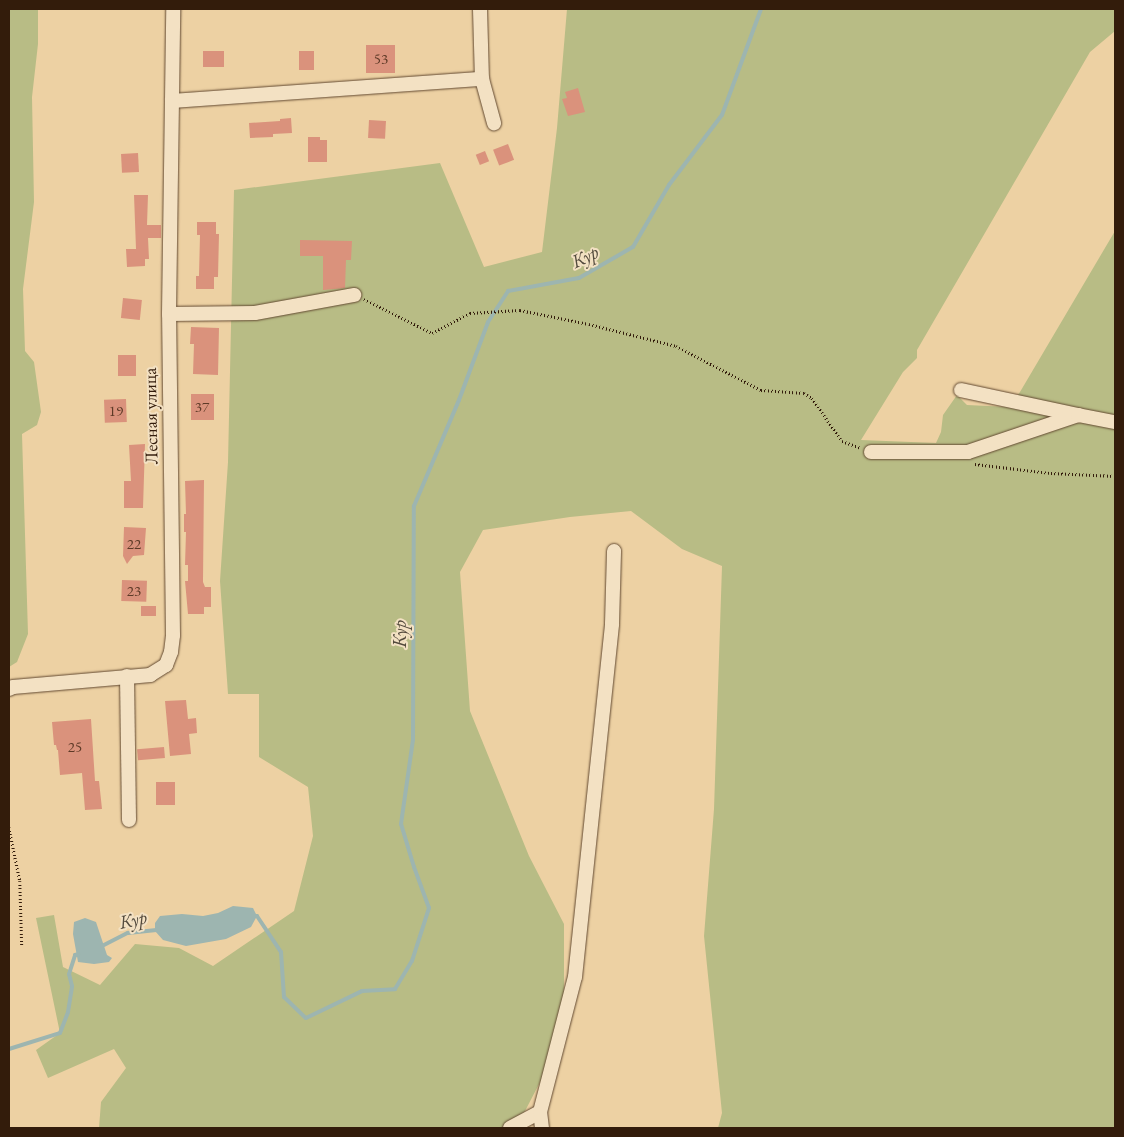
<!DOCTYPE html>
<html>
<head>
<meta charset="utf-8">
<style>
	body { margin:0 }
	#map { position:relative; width:1124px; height:1137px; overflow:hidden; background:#edd1a3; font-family:"EB Garamond",serif }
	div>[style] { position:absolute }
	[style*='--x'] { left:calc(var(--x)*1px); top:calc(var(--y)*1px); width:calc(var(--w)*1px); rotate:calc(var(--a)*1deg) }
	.green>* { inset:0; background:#b8bc85 }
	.water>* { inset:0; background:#9db5b0 }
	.stream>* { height:4px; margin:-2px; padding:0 2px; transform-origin:2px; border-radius:2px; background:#9db5b0 }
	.building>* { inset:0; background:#da927c; transform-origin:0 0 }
	.path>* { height:2.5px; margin-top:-1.25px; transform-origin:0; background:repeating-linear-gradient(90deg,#331c0b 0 1px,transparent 0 3.5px) }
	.roads { filter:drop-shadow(0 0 1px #624931) drop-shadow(0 0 1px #624931) }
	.minor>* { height:14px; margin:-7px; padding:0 7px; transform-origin:7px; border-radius:7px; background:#f3e1c3 }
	span { translate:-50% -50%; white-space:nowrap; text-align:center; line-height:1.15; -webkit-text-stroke:4px #f3e1c3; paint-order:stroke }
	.number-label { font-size:15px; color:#5d3a27 }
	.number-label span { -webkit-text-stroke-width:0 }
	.street-label { font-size:18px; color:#331c0b }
	.water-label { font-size:19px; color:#534a3d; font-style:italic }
	.frame { position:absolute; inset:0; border:10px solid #331c0b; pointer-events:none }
</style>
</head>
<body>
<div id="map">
	<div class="green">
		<i style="clip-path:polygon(9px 9px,38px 9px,38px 44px,32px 97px,34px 202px,23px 289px,25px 351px,34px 362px,41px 412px,37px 425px,22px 434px,28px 634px,17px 662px,9px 667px)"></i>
		<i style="clip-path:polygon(567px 9px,1115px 9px,1115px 31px,1090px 52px,917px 350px,917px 358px,903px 372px,861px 440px,936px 443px,941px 432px,943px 415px,957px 395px,967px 405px,1009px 407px,1020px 392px,1115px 231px,1115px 1128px,718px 1128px,722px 1113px,704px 936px,714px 809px,722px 566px,682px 549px,631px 511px,570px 517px,483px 530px,460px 572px,470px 711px,529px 856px,564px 924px,564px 1036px,524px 1113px,502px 1128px,99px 1128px,101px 1102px,126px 1068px,114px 1049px,48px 1078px,36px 1050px,60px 1033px,36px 918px,54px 915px,63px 967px,100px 985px,135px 944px,179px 948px,213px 966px,294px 911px,313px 836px,308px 787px,259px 757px,259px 694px,228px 694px,220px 581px,228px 462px,234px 190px,440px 163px,484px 267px,542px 252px,557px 128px)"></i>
	</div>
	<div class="water">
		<i style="clip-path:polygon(233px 906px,253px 908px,257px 916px,251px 927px,226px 939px,186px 946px,163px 940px,155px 931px,155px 923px,160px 916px,182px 914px,203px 916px,218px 913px)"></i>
		<i style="clip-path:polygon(85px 918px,96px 922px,107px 955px,112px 958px,109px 962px,94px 964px,78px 962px,73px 934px,74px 922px)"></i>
	</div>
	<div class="stream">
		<i style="--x:253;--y:916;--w:4;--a:0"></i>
		<i style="--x:257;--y:916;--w:43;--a:56.3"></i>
		<i style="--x:281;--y:952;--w:45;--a:86.2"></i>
		<i style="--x:284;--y:997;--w:30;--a:44"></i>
		<i style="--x:306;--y:1018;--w:62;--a:-25.7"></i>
		<i style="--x:362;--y:991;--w:33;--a:-3"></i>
		<i style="--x:395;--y:989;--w:33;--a:-59"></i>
		<i style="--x:412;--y:961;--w:56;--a:-72.2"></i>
		<i style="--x:429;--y:908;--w:44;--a:-110.1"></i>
		<i style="--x:414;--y:867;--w:45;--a:-106.8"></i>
		<i style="--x:401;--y:824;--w:85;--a:-81.9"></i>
		<i style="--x:413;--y:740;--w:234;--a:-89.8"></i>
		<i style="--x:414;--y:506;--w:115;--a:-67"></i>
		<i style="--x:459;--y:400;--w:83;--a:-69.6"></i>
		<i style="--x:488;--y:322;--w:37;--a:-57"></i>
		<i style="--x:508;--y:291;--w:72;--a:-10.4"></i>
		<i style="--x:579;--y:278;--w:62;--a:-29.9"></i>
		<i style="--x:633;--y:247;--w:72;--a:-59.9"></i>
		<i style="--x:669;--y:185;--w:88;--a:-52.9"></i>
		<i style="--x:722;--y:115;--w:113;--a:-69.8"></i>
		<i style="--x:102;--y:946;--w:29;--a:-27"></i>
		<i style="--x:128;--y:933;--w:31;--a:-6"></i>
		<i style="--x:9;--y:1049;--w:53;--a:-17.4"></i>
		<i style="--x:60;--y:1033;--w:22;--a:-69"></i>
		<i style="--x:68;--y:1012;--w:26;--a:-81"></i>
		<i style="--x:72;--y:986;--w:12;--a:-104"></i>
		<i style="--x:69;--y:974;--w:20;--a:-72"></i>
		<i style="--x:75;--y:955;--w:4;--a:-14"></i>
	</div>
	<div class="building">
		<i style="left:366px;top:45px;width:29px;height:28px"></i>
		<i style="left:203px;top:51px;width:21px;height:16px"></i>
		<i style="left:299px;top:51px;width:15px;height:19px"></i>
		<i style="clip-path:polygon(578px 88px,585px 112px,568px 116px,562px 99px,567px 98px,565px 92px)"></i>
		<i style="clip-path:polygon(291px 118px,292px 133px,273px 134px,273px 137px,250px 138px,249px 123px,280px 121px,280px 119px)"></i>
		<i style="left:369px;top:120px;width:17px;height:18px;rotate:3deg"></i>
		<i style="clip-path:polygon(308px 137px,320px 137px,320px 140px,327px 140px,327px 162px,308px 162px)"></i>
		<i style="left:508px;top:144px;width:17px;height:16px;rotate:69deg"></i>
		<i style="left:485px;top:151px;width:11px;height:10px;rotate:68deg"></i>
		<i style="left:138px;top:153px;width:19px;height:17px;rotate:87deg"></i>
		<i style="clip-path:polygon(134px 195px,148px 195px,147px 225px,161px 225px,161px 238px,148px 238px,149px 259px,145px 259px,145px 266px,127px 267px,126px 249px,136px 249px)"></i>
		<i style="clip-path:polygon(197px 222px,216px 222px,216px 234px,219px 234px,218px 277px,214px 277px,214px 289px,196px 289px,196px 276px,199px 276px,200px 235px,197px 235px)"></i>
		<i style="clip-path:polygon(300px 240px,352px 241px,351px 260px,346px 260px,345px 288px,323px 290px,323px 256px,300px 256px)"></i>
		<i style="left:123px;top:298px;width:19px;height:20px;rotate:6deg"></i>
		<i style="clip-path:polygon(191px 327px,219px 328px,218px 375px,193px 374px,194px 344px,190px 344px)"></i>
		<i style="left:118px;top:355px;width:18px;height:21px"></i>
		<i style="left:191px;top:394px;width:23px;height:26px"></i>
		<i style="left:126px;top:399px;width:23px;height:22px;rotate:88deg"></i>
		<i style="clip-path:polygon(145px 444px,143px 508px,124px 508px,124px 481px,131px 481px,129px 445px)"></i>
		<i style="clip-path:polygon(204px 480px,203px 582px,205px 587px,211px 587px,211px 607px,204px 607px,204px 614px,188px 614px,185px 581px,188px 581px,188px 565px,185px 565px,186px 532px,184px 532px,184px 514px,186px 514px,185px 481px)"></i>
		<i style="clip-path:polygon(124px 527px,146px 528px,144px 555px,133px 556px,127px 564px,123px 556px)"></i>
		<i style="left:122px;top:580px;width:25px;height:21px;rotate:2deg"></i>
		<i style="left:141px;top:606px;width:15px;height:10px"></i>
		<i style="clip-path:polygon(186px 700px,188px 719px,196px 718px,197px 733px,189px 734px,191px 754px,170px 756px,165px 701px)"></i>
		<i style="clip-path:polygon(91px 719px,95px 781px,99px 781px,102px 809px,85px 810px,82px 773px,60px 775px,58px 750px,57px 750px,56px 745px,54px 745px,52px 722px)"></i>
		<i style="left:164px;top:747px;width:11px;height:27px;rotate:85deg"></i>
		<i style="left:156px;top:782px;width:19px;height:23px"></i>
	</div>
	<div class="path">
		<i style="--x:364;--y:299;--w:76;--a:26.6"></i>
		<i style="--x:432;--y:333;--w:43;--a:-27.8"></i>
		<i style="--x:470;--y:313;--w:50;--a:-3.4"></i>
		<i style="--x:520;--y:310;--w:70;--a:11.5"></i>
		<i style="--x:589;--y:324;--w:90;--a:14.2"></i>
		<i style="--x:676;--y:346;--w:96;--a:27.4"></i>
		<i style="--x:761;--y:390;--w:43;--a:4"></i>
		<i style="--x:804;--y:393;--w:9;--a:32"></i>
		<i style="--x:812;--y:398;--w:52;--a:55.1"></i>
		<i style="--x:842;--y:441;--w:20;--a:20"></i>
		<i style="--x:975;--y:464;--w:77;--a:6.8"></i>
		<i style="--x:1051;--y:473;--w:64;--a:2.7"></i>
		<i style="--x:9;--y:827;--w:55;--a:78.5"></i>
		<i style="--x:20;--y:881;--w:66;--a:88.3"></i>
	</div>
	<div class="roads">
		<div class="minor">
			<i style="--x:480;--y:9;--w:70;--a:88.4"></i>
			<i style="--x:482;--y:79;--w:46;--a:74.7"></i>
			<i style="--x:172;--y:101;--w:311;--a:-4.1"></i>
			<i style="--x:169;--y:314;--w:86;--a:-0.7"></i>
			<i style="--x:255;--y:313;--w:101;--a:-10.3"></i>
			<i style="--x:961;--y:390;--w:120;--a:12.1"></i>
			<i style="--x:871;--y:452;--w:97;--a:0"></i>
			<i style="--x:968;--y:452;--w:116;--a:-18.6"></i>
			<i style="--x:1078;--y:415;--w:38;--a:11"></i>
			<i style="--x:127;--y:676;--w:144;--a:89.2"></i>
			<i style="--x:9;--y:689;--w:4;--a:-27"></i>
			<i style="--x:13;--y:687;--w:138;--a:-5"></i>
			<i style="--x:150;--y:675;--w:19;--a:-32"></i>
			<i style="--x:166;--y:665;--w:14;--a:-69"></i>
			<i style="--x:171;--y:652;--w:17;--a:-83"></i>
			<i style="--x:173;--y:635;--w:321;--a:-90.7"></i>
			<i style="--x:169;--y:314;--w:305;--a:-89.2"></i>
			<i style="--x:510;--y:1128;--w:34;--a:-28"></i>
			<i style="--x:542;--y:1128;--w:16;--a:-97"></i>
			<i style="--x:540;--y:1112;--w:139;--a:-75.5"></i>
			<i style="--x:575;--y:977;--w:355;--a:-84"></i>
			<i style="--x:612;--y:624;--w:73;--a:-88.4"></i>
		</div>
	</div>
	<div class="number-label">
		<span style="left:381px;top:59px">53</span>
		<span style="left:202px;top:407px">37</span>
		<span style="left:116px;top:411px">19</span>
		<span style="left:134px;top:544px">22</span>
		<span style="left:134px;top:591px">23</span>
		<span style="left:75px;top:747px">25</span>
	</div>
	<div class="street-label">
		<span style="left:151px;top:416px;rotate:-91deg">Лесная улица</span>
	</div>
	<div class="water-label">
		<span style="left:585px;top:257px;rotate:-26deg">Кур</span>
		<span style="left:400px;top:634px;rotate:-90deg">Кур</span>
		<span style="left:133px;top:920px;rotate:-13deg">Кур</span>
	</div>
	<div class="frame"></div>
</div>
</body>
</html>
